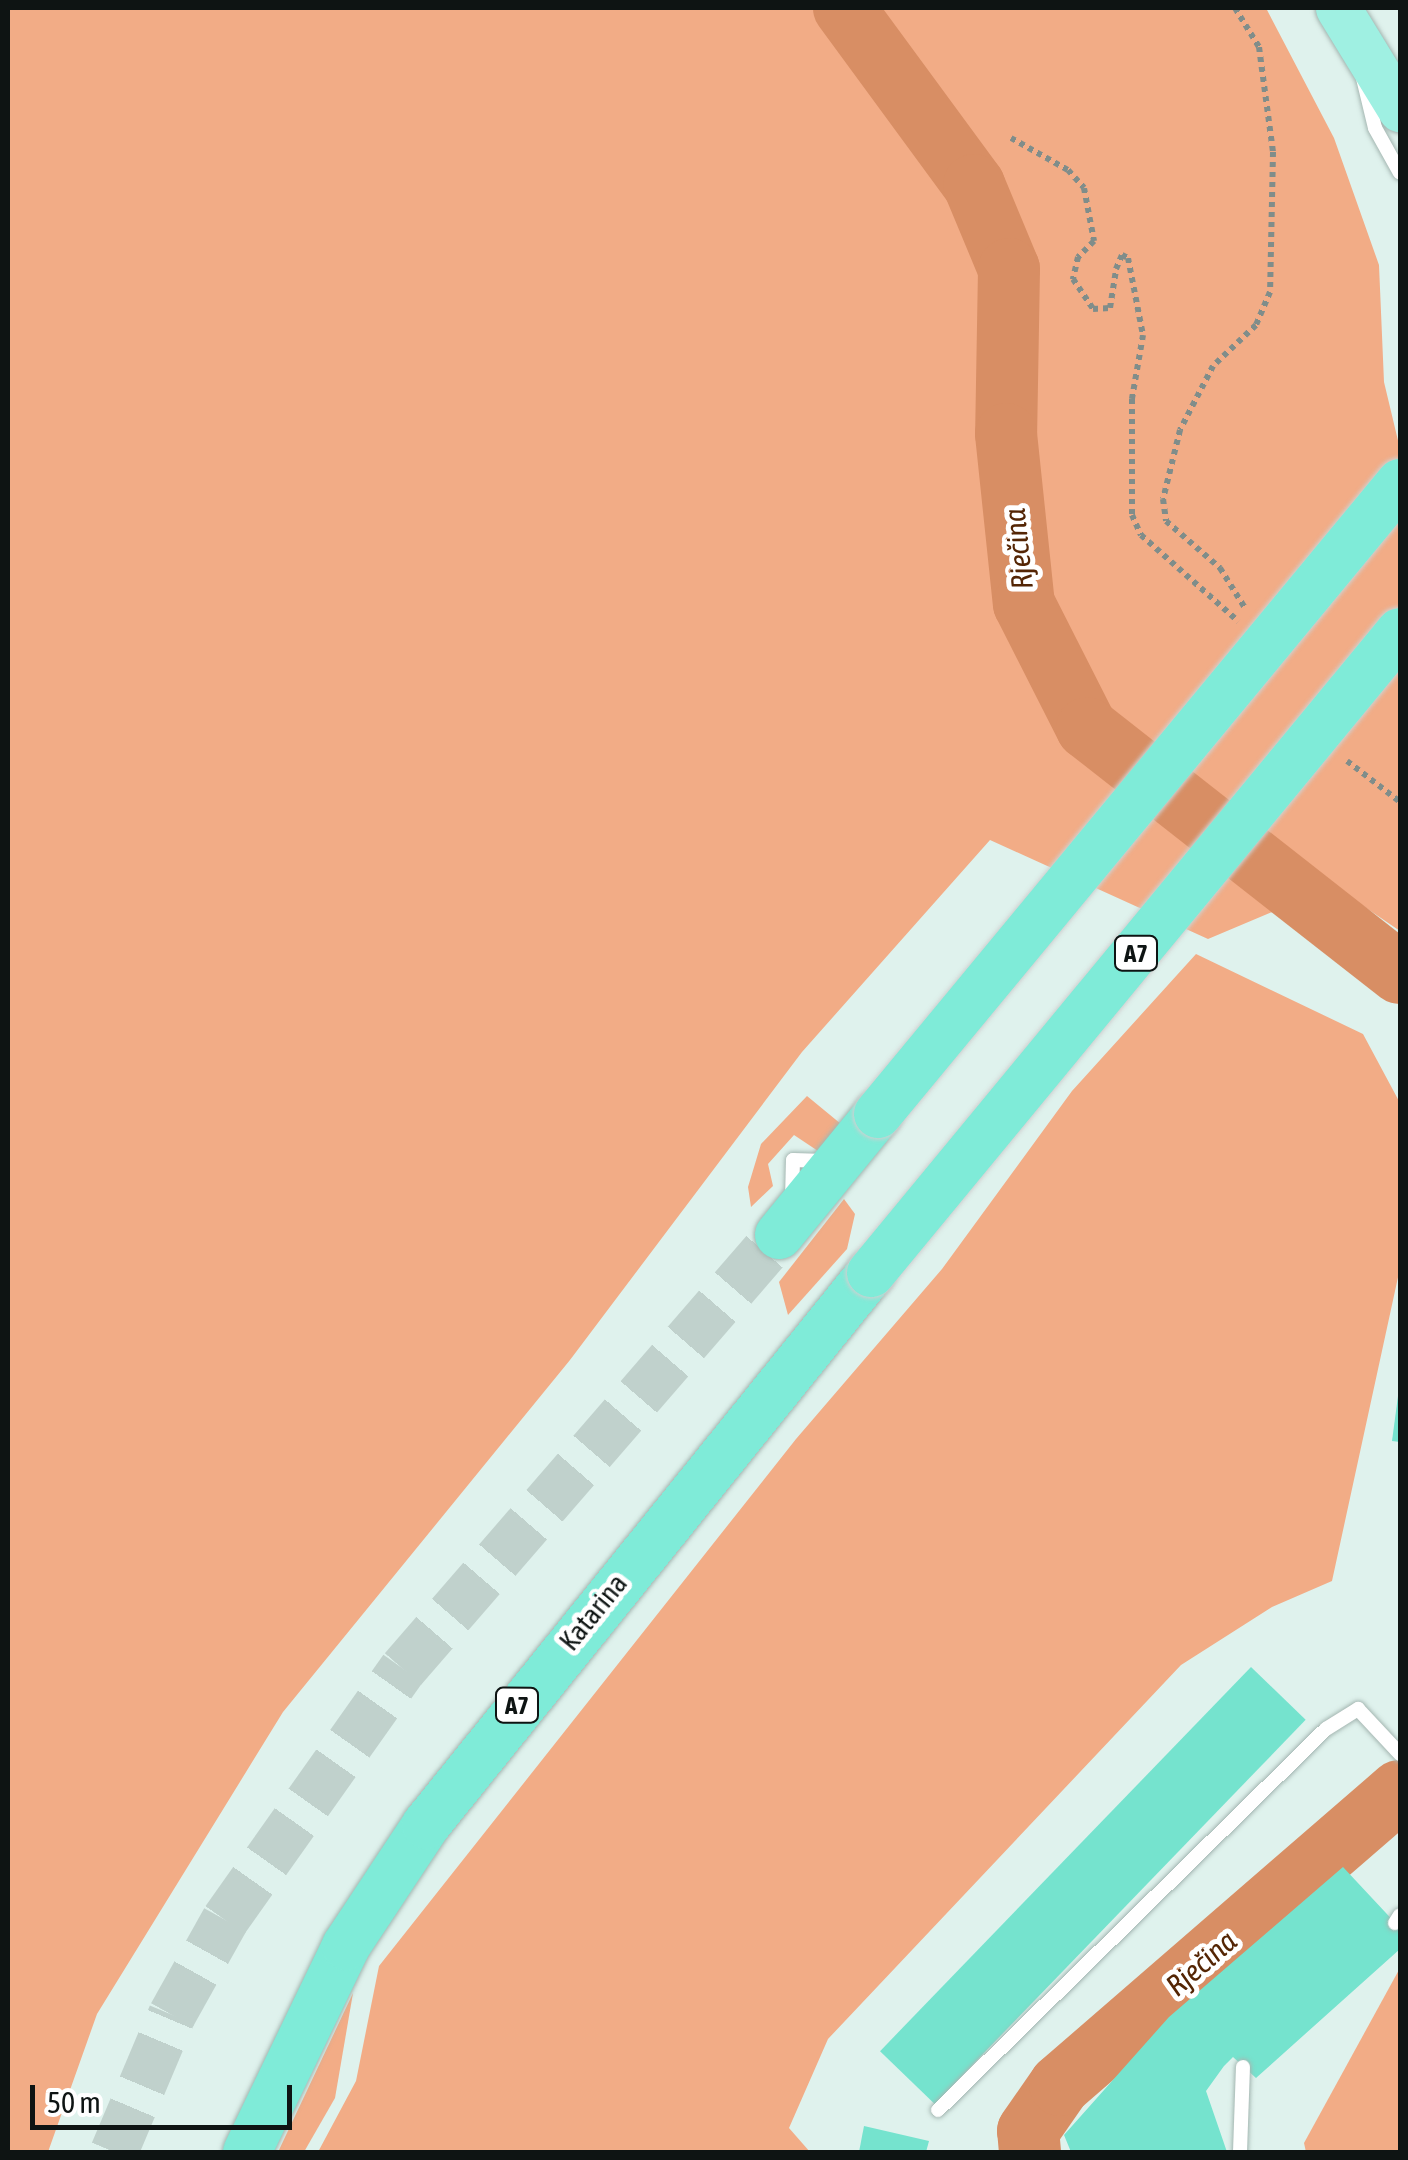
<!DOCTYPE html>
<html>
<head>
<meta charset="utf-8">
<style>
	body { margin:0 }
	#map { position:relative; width:1408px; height:2160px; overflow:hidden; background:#dff2ed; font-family:"Asap Condensed",sans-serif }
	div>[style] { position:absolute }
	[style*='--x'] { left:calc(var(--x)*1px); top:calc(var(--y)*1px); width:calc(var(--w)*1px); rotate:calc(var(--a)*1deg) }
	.green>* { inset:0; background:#f2ac86 }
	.river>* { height:62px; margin:-31px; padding:0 31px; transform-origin:31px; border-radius:31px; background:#d88e64 }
	.building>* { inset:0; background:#75e3ce; transform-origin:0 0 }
	.trunk-tunnel>* { height:48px; margin-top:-24px; transform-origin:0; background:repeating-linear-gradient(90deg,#c0d1cc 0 48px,transparent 0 72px) }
	.path>* { height:6px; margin-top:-3px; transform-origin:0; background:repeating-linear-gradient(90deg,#808d8a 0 5px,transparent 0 10px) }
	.roads { filter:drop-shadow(0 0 2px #a4b6b1) drop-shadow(0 0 2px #a4b6b1) }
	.service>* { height:14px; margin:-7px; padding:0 7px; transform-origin:7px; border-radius:7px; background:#fff }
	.primary>* { height:45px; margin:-22.5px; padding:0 22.5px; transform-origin:22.5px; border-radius:22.5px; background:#9ff0e2 }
	.trunk>* { height:48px; margin:-24px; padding:0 24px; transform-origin:24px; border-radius:24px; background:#7febd8 }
	.bridges { filter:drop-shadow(0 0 2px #cfd0d0) drop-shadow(0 0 2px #cfd0d0) }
	.trunk-bridge>* { height:48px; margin:-24px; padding:0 24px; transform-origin:24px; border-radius:24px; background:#7febd8 }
	span { translate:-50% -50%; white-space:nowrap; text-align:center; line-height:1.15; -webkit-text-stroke:10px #fff; paint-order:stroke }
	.shield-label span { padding:2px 8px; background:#fff; border:2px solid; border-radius:8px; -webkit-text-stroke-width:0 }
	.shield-label { font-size:25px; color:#0e1413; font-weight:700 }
	.street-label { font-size:28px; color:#0e1413 }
	.water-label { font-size:30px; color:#542504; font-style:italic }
	.frame { position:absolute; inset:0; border:10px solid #0e1413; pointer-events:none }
	.scale { position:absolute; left:30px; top:2085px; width:262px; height:45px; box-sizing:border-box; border:5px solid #0e1413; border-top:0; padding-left:12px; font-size:30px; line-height:35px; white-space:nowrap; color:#0e1413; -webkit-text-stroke:8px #fff; paint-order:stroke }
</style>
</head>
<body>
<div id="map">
	<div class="green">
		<i style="clip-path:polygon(8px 8px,1266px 8px,1334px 138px,1379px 265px,1384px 382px,1400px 449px,1400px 931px,1334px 886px,1208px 939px,990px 840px,802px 1052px,570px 1360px,283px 1712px,97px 2014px,48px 2152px,8px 2152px)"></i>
		<i style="clip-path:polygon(1196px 954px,1363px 1034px,1400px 1103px,1400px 1268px,1332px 1581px,1272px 1607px,1181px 1665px,828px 2039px,789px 2128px,810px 2152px,318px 2152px,356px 2081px,379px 1966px,796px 1439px,942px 1269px,1072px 1091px)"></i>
		<i style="clip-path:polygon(807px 1096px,841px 1124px,821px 1153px,794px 1135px,768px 1164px,773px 1186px,751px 1207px,748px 1187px,761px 1144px)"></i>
		<i style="clip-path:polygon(844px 1199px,855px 1214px,847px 1249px,788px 1315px,779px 1282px)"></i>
		<i style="clip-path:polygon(1400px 1968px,1400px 2152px,1306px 2152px,1304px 2143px)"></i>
		<i style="clip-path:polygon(353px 1993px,335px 2098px,304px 2152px,278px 2152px)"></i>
	</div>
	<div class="river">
		<i style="--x:844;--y:8;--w:220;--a:53.7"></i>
		<i style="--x:974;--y:185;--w:91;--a:67.4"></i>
		<i style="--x:1009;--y:269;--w:165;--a:91"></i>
		<i style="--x:1006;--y:434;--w:171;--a:84"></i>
		<i style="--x:1024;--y:604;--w:139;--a:63.1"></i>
		<i style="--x:1087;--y:728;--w:397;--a:38.1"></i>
		<i style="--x:1030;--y:2152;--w:21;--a:-95"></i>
		<i style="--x:1028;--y:2131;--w:56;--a:-55.2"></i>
		<i style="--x:1060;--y:2085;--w:449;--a:-40.9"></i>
	</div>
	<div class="building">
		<i style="clip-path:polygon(1398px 1396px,1400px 1396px,1400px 1442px,1392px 1441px)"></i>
		<i style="left:1251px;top:1667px;width:76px;height:534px;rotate:44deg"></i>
		<i style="clip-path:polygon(1343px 1867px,1400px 1928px,1400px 1949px,1256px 2078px,1233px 2057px,1224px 2066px,1206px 2091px,1227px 2152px,1071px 2152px,1064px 2135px,1169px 2017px)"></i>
		<i style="clip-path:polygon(864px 2126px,929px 2141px,926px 2152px,859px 2152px)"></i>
	</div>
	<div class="trunk-tunnel">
		<i style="--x:114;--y:2152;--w:149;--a:-67.1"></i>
		<i style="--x:172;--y:2015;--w:109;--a:-60.8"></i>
		<i style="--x:225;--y:1920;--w:308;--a:-54.7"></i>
		<i style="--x:403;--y:1669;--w:574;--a:-49.1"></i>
	</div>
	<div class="path">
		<i style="--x:1235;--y:8;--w:46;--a:58.4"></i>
		<i style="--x:1259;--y:47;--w:106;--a:82.4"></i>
		<i style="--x:1273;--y:152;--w:140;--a:91.2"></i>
		<i style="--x:1270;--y:292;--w:36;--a:113"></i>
		<i style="--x:1256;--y:325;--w:59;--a:136.4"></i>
		<i style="--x:1213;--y:366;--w:72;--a:117.3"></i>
		<i style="--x:1180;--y:430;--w:71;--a:103.8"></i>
		<i style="--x:1163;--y:499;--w:22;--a:82"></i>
		<i style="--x:1166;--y:521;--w:72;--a:41"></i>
		<i style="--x:1220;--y:568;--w:47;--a:58"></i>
		<i style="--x:1011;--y:138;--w:65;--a:29.3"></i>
		<i style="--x:1068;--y:170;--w:24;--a:48"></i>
		<i style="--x:1084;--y:188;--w:54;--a:79.3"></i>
		<i style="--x:1094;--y:241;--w:23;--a:135"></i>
		<i style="--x:1078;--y:257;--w:23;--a:103"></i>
		<i style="--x:1073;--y:279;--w:36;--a:56"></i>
		<i style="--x:1093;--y:309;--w:17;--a:-3"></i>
		<i style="--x:1110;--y:308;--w:39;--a:-81"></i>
		<i style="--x:1116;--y:269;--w:15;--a:-67"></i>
		<i style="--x:1122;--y:255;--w:7;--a:27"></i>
		<i style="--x:1128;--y:258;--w:78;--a:79"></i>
		<i style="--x:1143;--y:335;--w:65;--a:99.8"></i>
		<i style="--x:1132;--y:399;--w:116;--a:90"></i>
		<i style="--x:1132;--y:515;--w:22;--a:66"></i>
		<i style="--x:1141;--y:535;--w:130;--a:41.6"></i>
		<i style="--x:1347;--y:761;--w:67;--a:37.7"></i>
	</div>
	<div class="roads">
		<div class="service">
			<i style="--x:1363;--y:78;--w:51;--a:76.5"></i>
			<i style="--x:1375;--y:128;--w:51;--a:60.9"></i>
			<i style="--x:792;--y:1200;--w:40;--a:-88.6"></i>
			<i style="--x:793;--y:1160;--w:32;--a:2"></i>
			<i style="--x:1395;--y:1923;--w:9;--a:-58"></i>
			<i style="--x:938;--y:2110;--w:544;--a:-44.48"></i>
			<i style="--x:1326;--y:1729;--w:38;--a:-32"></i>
			<i style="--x:1358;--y:1709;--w:62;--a:47"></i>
			<i style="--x:1240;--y:2152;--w:85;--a:-88"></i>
		</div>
		<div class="primary">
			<i style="--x:1338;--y:8;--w:119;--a:58.5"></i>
		</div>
		<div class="trunk">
			<i style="--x:779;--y:1235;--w:156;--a:-50.7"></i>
			<i style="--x:247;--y:2152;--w:229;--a:-64.3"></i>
			<i style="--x:346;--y:1946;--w:145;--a:-56.5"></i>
			<i style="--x:426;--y:1825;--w:709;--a:-51.13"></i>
		</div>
	</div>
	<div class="bridges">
		<div class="trunk-bridge">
			<i style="--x:878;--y:1114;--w:819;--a:-50.4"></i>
			<i style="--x:871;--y:1273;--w:831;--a:-50.47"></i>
		</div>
	</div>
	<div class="shield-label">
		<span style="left:1136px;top:953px">A7</span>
		<span style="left:517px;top:1705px">A7</span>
	</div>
	<div class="street-label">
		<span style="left:593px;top:1612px;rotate:-51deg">Katarina</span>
	</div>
	<div class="water-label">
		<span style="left:1018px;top:549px;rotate:-96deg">Rječina</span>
		<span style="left:1201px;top:1963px;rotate:-41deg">Rječina</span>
	</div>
	<div class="frame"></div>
	<div class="scale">50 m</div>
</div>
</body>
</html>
